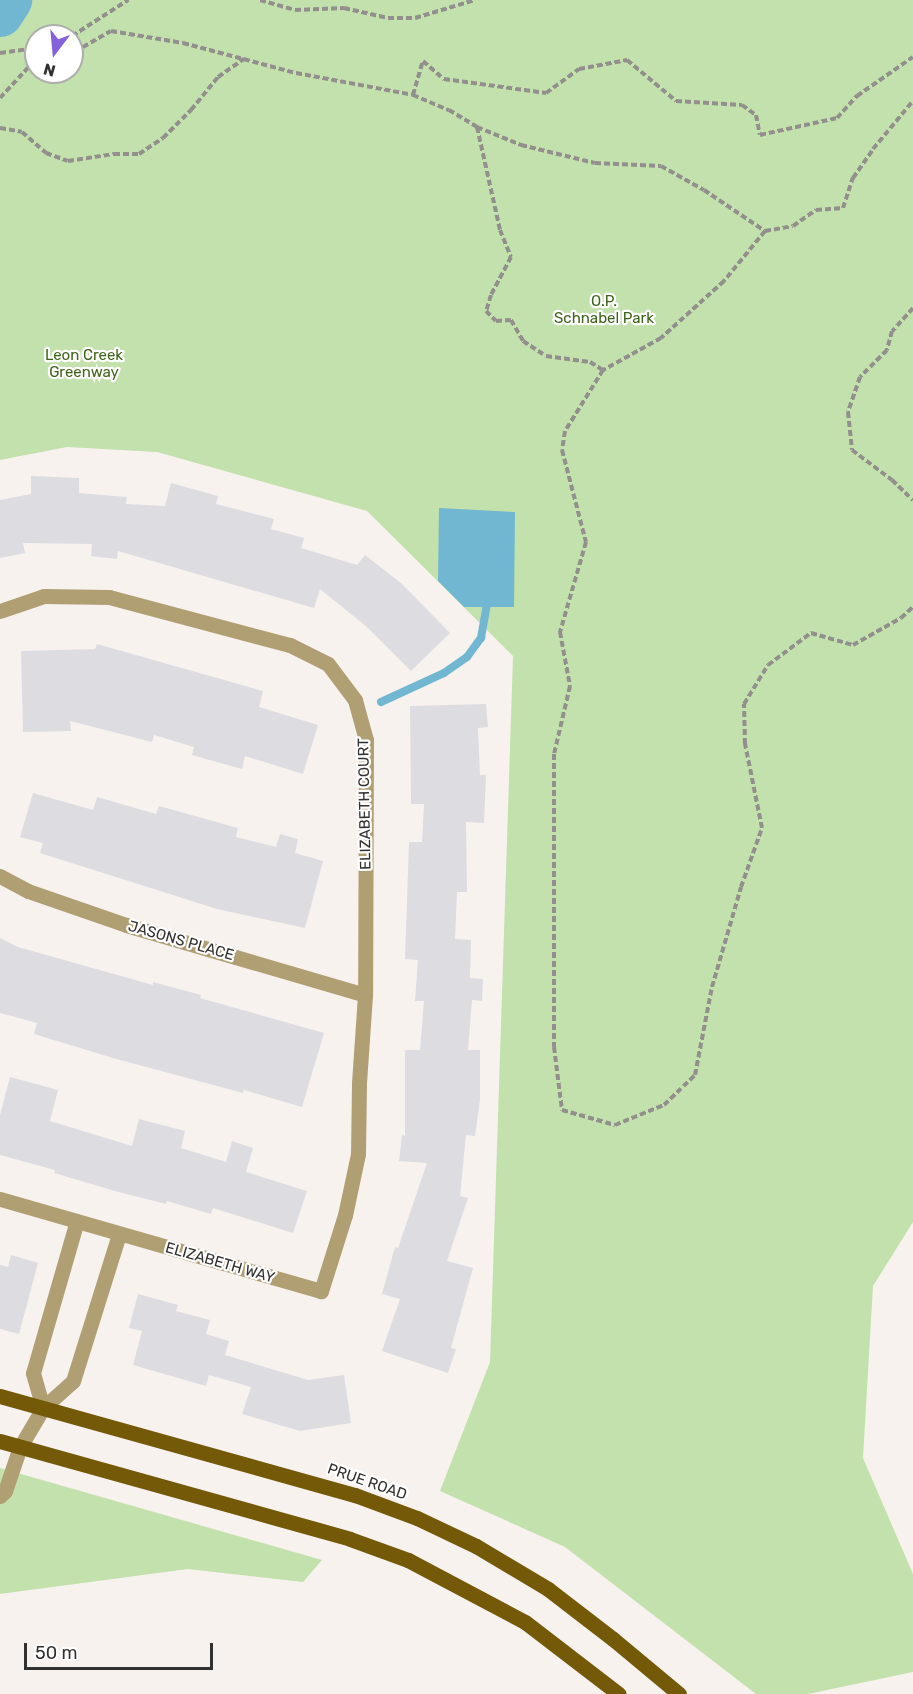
<!DOCTYPE html>
<html>
<head>
<meta charset="utf-8">
<style>
	body { margin:0 }
	#map { position:relative; width:913px; height:1694px; overflow:hidden; background:#f8f2ef; font-family:Rubik,sans-serif }
	div>[style] { position:absolute }
	[style*='--x'] { left:calc(var(--x)*1px); top:calc(var(--y)*1px); width:calc(var(--w)*1px); rotate:calc(var(--a)*1deg) }
	.green>* { inset:0; background:#c2e1ac }
	.water>* { inset:0; background:#72b7d1 }
	.stream>* { height:8px; margin:-4px; padding:0 4px; transform-origin:4px; border-radius:4px; background:#72b7d1 }
	.river>* { height:45px; margin:-22.5px; padding:0 22.5px; transform-origin:22.5px; border-radius:22.5px; background:#72b7d1 }
	.building>* { inset:0; background:#dcdce1 }
	.path>* { height:4px; margin-top:-2px; transform-origin:0; background:repeating-linear-gradient(90deg,#938f8d 0 6px,transparent 0 9px) }
	.minor>* { height:15px; margin:-7.5px; padding:0 7.5px; transform-origin:7.5px; border-radius:7.5px; background:#b19f74 }
	.major>* { height:15px; margin:-7.5px; padding:0 7.5px; transform-origin:7.5px; border-radius:7.5px; background:#735908 }
	span { translate:-50% -50%; white-space:nowrap; text-align:center; line-height:1.15; -webkit-text-stroke:4.5px #fff; paint-order:stroke }
	.park-label { font-size:15px; color:#3e631a }
	.street-label { font-size:15px; color:#333130 }
	.north { position:absolute; left:24px; top:24px; width:60px; height:60px; box-sizing:border-box; background:#fff; border:2px solid #adadac; border-radius:50%; rotate:196deg; font-size:16px; font-weight:700; line-height:24px; text-align:center; color:#333130 }
	.north::after { content:''; display:block; margin:auto; width:21px; height:27px; background:#8561dc; clip-path:polygon(50% 0,100% 100%,50% 72%,0 100%) }
	.scale { position:absolute; left:24px; top:1643px; width:189px; height:27px; box-sizing:border-box; border:3px solid #333130; border-top:0; padding-left:8px; font-size:18px; line-height:21px; white-space:nowrap; color:#333130; -webkit-text-stroke:4px #fff; paint-order:stroke }
</style>
</head>
<body>
<div id="map">
	<div class="green">
		<i style="clip-path:polygon(evenodd,0 0,913px 0,913px 1222px,873px 1286px,863px 1458px,913px 1574px,913px 1672px,808px 1694px,756px 1694px,565px 1547px,440px 1491px,490px 1362px,513px 656px,367px 511px,157px 452px,67px 447px,0 460px,0 0,36px 36px,72px 36px,72px 72px,36px 72px,36px 36px)"></i>
		<i style="clip-path:polygon(0 1468px,322px 1560px,303px 1582px,188px 1569px,0 1594px)"></i>
	</div>
	<div class="water">
		<i style="clip-path:polygon(439px 508px,515px 512px,514px 607px,464px 607px,438px 581px)"></i>
	</div>
	<div class="stream">
		<i style="--x:381;--y:702;--w:69;--a:-24.7"></i>
		<i style="--x:444;--y:673;--w:28;--a:-35"></i>
		<i style="--x:467;--y:657;--w:24;--a:-54"></i>
		<i style="--x:481;--y:638;--w:40;--a:-80"></i>
	</div>
	<div class="river">
		<i style="--x:0;--y:14;--w:17;--a:-57"></i>
	</div>
	<div class="building">
		<i style="clip-path:polygon(31px 476px,79px 478px,79px 493px,127px 497px,126px 504px,165px 506px,171px 483px,218px 496px,216px 504px,274px 519px,271px 529px,304px 538px,301px 548px,357px 565px,365px 555px,402px 584px,450px 633px,411px 671px,367px 627px,320px 589px,314px 608px,118px 551px,117px 559px,91px 556px,92px 544px,23px 543px,25px 553px,0 558px,0 500px,31px 494px)"></i>
		<i style="clip-path:polygon(97px 644px,263px 691px,259px 707px,318px 725px,303px 774px,245px 756px,242px 769px,192px 755px,194px 747px,154px 735px,152px 742px,70px 721px,71px 731px,23px 732px,21px 651px,95px 649px)"></i>
		<i style="clip-path:polygon(486px 704px,488px 727px,478px 728px,480px 775px,486px 775px,484px 823px,466px 822px,467px 892px,457px 892px,455px 939px,471px 940px,470px 978px,483px 979px,482px 1001px,472px 1000px,468px 1050px,480px 1050px,480px 1100px,475px 1136px,466px 1135px,460px 1196px,468px 1198px,447px 1261px,473px 1268px,451px 1348px,456px 1349px,448px 1373px,382px 1351px,400px 1299px,382px 1294px,395px 1247px,398px 1248px,427px 1163px,399px 1161px,402px 1135px,405px 1136px,405px 1050px,420px 1050px,424px 1001px,415px 1001px,418px 960px,405px 959px,409px 842px,422px 842px,424px 804px,411px 804px,410px 706px)"></i>
		<i style="clip-path:polygon(33px 793px,93px 810px,97px 797px,156px 814px,159px 806px,238px 828px,236px 837px,276px 847px,280px 834px,298px 839px,295px 853px,323px 861px,305px 928px,217px 909px,40px 853px,43px 843px,20px 837px)"></i>
		<i style="clip-path:polygon(0 938px,18px 947px,153px 985px,153px 982px,201px 995px,200px 998px,324px 1033px,302px 1107px,244px 1090px,243px 1093px,113px 1058px,34px 1034px,37px 1023px,0 1013px)"></i>
		<i style="clip-path:polygon(10px 1077px,58px 1090px,50px 1121px,132px 1146px,139px 1119px,185px 1131px,181px 1148px,226px 1162px,232px 1141px,253px 1148px,246px 1172px,307px 1191px,293px 1233px,213px 1208px,211px 1214px,167px 1201px,166px 1204px,115px 1191px,54px 1173px,55px 1170px,0 1155px,0 1115px)"></i>
		<i style="clip-path:polygon(11px 1255px,38px 1263px,19px 1334px,0 1329px,0 1265px,8px 1267px)"></i>
		<i style="clip-path:polygon(138px 1294px,178px 1305px,176px 1311px,210px 1320px,206px 1334px,229px 1341px,225px 1355px,308px 1380px,344px 1375px,351px 1423px,300px 1431px,242px 1414px,251px 1387px,209px 1375px,206px 1386px,133px 1365px,142px 1331px,129px 1328px)"></i>
	</div>
	<div class="path">
		<i style="--x:260;--y:0;--w:36;--a:16"></i>
		<i style="--x:295;--y:10;--w:49;--a:-2.3"></i>
		<i style="--x:344;--y:8;--w:45;--a:12.8"></i>
		<i style="--x:388;--y:18;--w:27;--a:0"></i>
		<i style="--x:415;--y:18;--w:63;--a:-16.7"></i>
		<i style="--x:72;--y:36;--w:67;--a:-32.7"></i>
		<i style="--x:72;--y:49;--w:11;--a:-10"></i>
		<i style="--x:83;--y:47;--w:32;--a:-30"></i>
		<i style="--x:111;--y:31;--w:73;--a:9.5"></i>
		<i style="--x:183;--y:43;--w:117;--a:14.9"></i>
		<i style="--x:296;--y:73;--w:119;--a:10.6"></i>
		<i style="--x:413;--y:95;--w:39;--a:23"></i>
		<i style="--x:449;--y:110;--w:33;--a:31"></i>
		<i style="--x:477;--y:127;--w:48;--a:22.2"></i>
		<i style="--x:521;--y:145;--w:76;--a:13.7"></i>
		<i style="--x:595;--y:163;--w:66;--a:2.6"></i>
		<i style="--x:661;--y:166;--w:49;--a:29.2"></i>
		<i style="--x:704;--y:190;--w:73;--a:33.9"></i>
		<i style="--x:765;--y:231;--w:65;--a:129.4"></i>
		<i style="--x:724;--y:281;--w:85;--a:137.9"></i>
		<i style="--x:661;--y:338;--w:66;--a:151.1"></i>
		<i style="--x:603;--y:370;--w:72;--a:121.9"></i>
		<i style="--x:565;--y:431;--w:19;--a:99"></i>
		<i style="--x:562;--y:450;--w:95;--a:75.4"></i>
		<i style="--x:586;--y:542;--w:94;--a:106.1"></i>
		<i style="--x:560;--y:632;--w:55;--a:79.5"></i>
		<i style="--x:570;--y:686;--w:70;--a:103.2"></i>
		<i style="--x:554;--y:754;--w:293;--a:90"></i>
		<i style="--x:554;--y:1047;--w:64;--a:82.8"></i>
		<i style="--x:562;--y:1110;--w:55;--a:15.8"></i>
		<i style="--x:615;--y:1125;--w:53;--a:-22.2"></i>
		<i style="--x:664;--y:1105;--w:43;--a:-44.1"></i>
		<i style="--x:695;--y:1075;--w:90;--a:-79.1"></i>
		<i style="--x:712;--y:987;--w:104;--a:-73.8"></i>
		<i style="--x:741;--y:887;--w:63;--a:-70.4"></i>
		<i style="--x:762;--y:828;--w:86;--a:-101.4"></i>
		<i style="--x:745;--y:744;--w:40;--a:-91.4"></i>
		<i style="--x:744;--y:704;--w:46;--a:-58.4"></i>
		<i style="--x:768;--y:665;--w:54;--a:-36.7"></i>
		<i style="--x:811;--y:633;--w:44;--a:15.9"></i>
		<i style="--x:853;--y:645;--w:55;--a:-29.4"></i>
		<i style="--x:901;--y:618;--w:16;--a:-43"></i>
		<i style="--x:0;--y:53;--w:36;--a:-8"></i>
		<i style="--x:413;--y:95;--w:35;--a:-74"></i>
		<i style="--x:423;--y:61;--w:28;--a:41"></i>
		<i style="--x:444;--y:79;--w:103;--a:7.8"></i>
		<i style="--x:546;--y:93;--w:41;--a:-36"></i>
		<i style="--x:579;--y:69;--w:49;--a:-10.6"></i>
		<i style="--x:627;--y:60;--w:64;--a:39.9"></i>
		<i style="--x:676;--y:101;--w:66;--a:3.5"></i>
		<i style="--x:742;--y:105;--w:17;--a:36"></i>
		<i style="--x:756;--y:115;--w:20;--a:79"></i>
		<i style="--x:760;--y:135;--w:79;--a:-12.4"></i>
		<i style="--x:837;--y:118;--w:30;--a:-48"></i>
		<i style="--x:857;--y:96;--w:68;--a:-34.9"></i>
		<i style="--x:0;--y:98;--w:53;--a:-47.3"></i>
		<i style="--x:477;--y:127;--w:106;--a:77.4"></i>
		<i style="--x:500;--y:230;--w:29;--a:68"></i>
		<i style="--x:511;--y:257;--w:43;--a:117.8"></i>
		<i style="--x:491;--y:295;--w:17;--a:107"></i>
		<i style="--x:486;--y:311;--w:14;--a:45"></i>
		<i style="--x:496;--y:321;--w:15;--a:-4"></i>
		<i style="--x:511;--y:320;--w:24;--a:60"></i>
		<i style="--x:523;--y:341;--w:27;--a:33"></i>
		<i style="--x:546;--y:356;--w:44;--a:7.8"></i>
		<i style="--x:590;--y:362;--w:15;--a:32"></i>
		<i style="--x:0;--y:128;--w:22;--a:10"></i>
		<i style="--x:22;--y:132;--w:32;--a:41"></i>
		<i style="--x:46;--y:153;--w:23;--a:20"></i>
		<i style="--x:68;--y:161;--w:47;--a:-8.7"></i>
		<i style="--x:114;--y:154;--w:25;--a:0"></i>
		<i style="--x:139;--y:154;--w:29;--a:-34"></i>
		<i style="--x:163;--y:138;--w:40;--a:-45"></i>
		<i style="--x:191;--y:110;--w:43;--a:-50.7"></i>
		<i style="--x:218;--y:77;--w:32;--a:-35"></i>
		<i style="--x:765;--y:231;--w:28;--a:-10"></i>
		<i style="--x:793;--y:226;--w:28;--a:-35"></i>
		<i style="--x:816;--y:210;--w:27;--a:-4"></i>
		<i style="--x:843;--y:208;--w:32;--a:-72"></i>
		<i style="--x:853;--y:178;--w:35;--a:-55"></i>
		<i style="--x:873;--y:149;--w:62;--a:-50.2"></i>
		<i style="--x:913;--y:308;--w:31;--a:132"></i>
		<i style="--x:892;--y:331;--w:20;--a:105"></i>
		<i style="--x:887;--y:350;--w:38;--a:135"></i>
		<i style="--x:860;--y:377;--w:37;--a:109"></i>
		<i style="--x:848;--y:412;--w:38;--a:84"></i>
		<i style="--x:852;--y:450;--w:50;--a:36.9"></i>
		<i style="--x:892;--y:480;--w:29;--a:44"></i>
	</div>
	<div class="minor">
		<i style="--x:0;--y:611;--w:46;--a:-18.8"></i>
		<i style="--x:44;--y:596;--w:65;--a:0.9"></i>
		<i style="--x:109;--y:597;--w:187;--a:14.9"></i>
		<i style="--x:290;--y:645;--w:42;--a:26.6"></i>
		<i style="--x:328;--y:664;--w:45;--a:53.1"></i>
		<i style="--x:355;--y:700;--w:41;--a:74.6"></i>
		<i style="--x:366;--y:740;--w:255;--a:90.2"></i>
		<i style="--x:365;--y:995;--w:88;--a:93.9"></i>
		<i style="--x:359;--y:1083;--w:71;--a:90.8"></i>
		<i style="--x:358;--y:1154;--w:62;--a:102"></i>
		<i style="--x:345;--y:1215;--w:80;--a:107.5"></i>
		<i style="--x:321;--y:1291;--w:334;--a:-164"></i>
		<i style="--x:0;--y:876;--w:32;--a:28"></i>
		<i style="--x:28;--y:891;--w:104;--a:19.1"></i>
		<i style="--x:126;--y:925;--w:249;--a:16.3"></i>
		<i style="--x:43;--y:1408;--w:36;--a:-106"></i>
		<i style="--x:33;--y:1373;--w:158;--a:-73.9"></i>
		<i style="--x:0;--y:1496;--w:7;--a:-45"></i>
		<i style="--x:5;--y:1491;--w:46;--a:-71.2"></i>
		<i style="--x:20;--y:1447;--w:45;--a:-59.5"></i>
		<i style="--x:43;--y:1408;--w:40;--a:-42"></i>
		<i style="--x:73;--y:1381;--w:154;--a:-72.6"></i>
	</div>
	<div class="major">
		<i style="--x:0;--y:1396;--w:369;--a:15.6"></i>
		<i style="--x:355;--y:1495;--w:66;--a:20.4"></i>
		<i style="--x:417;--y:1518;--w:65;--a:25.4"></i>
		<i style="--x:476;--y:1546;--w:84;--a:30.8"></i>
		<i style="--x:548;--y:1589;--w:82;--a:37.6"></i>
		<i style="--x:613;--y:1639;--w:86;--a:39.8"></i>
		<i style="--x:0;--y:1441;--w:363;--a:15.6"></i>
		<i style="--x:350;--y:1539;--w:62;--a:19.9"></i>
		<i style="--x:408;--y:1560;--w:132;--a:27.9"></i>
		<i style="--x:525;--y:1622;--w:118;--a:37.5"></i>
	</div>
	<div class="park-label">
		<span style="left:604px;top:310px">O.P.<br>Schnabel Park</span>
		<span style="left:84px;top:364px">Leon Creek<br>Greenway</span>
	</div>
	<div class="street-label">
		<span style="left:365px;top:804px;rotate:-91deg">ELIZABETH COURT</span>
		<span style="left:181px;top:941px;rotate:16deg">JASONS PLACE</span>
		<span style="left:220px;top:1263px;rotate:16deg">ELIZABETH WAY</span>
		<span style="left:367px;top:1482px;rotate:19deg">PRUE ROAD</span>
	</div>
	<div class="north">N</div>
	<div class="scale">50 m</div>
</div>
</body>
</html>
